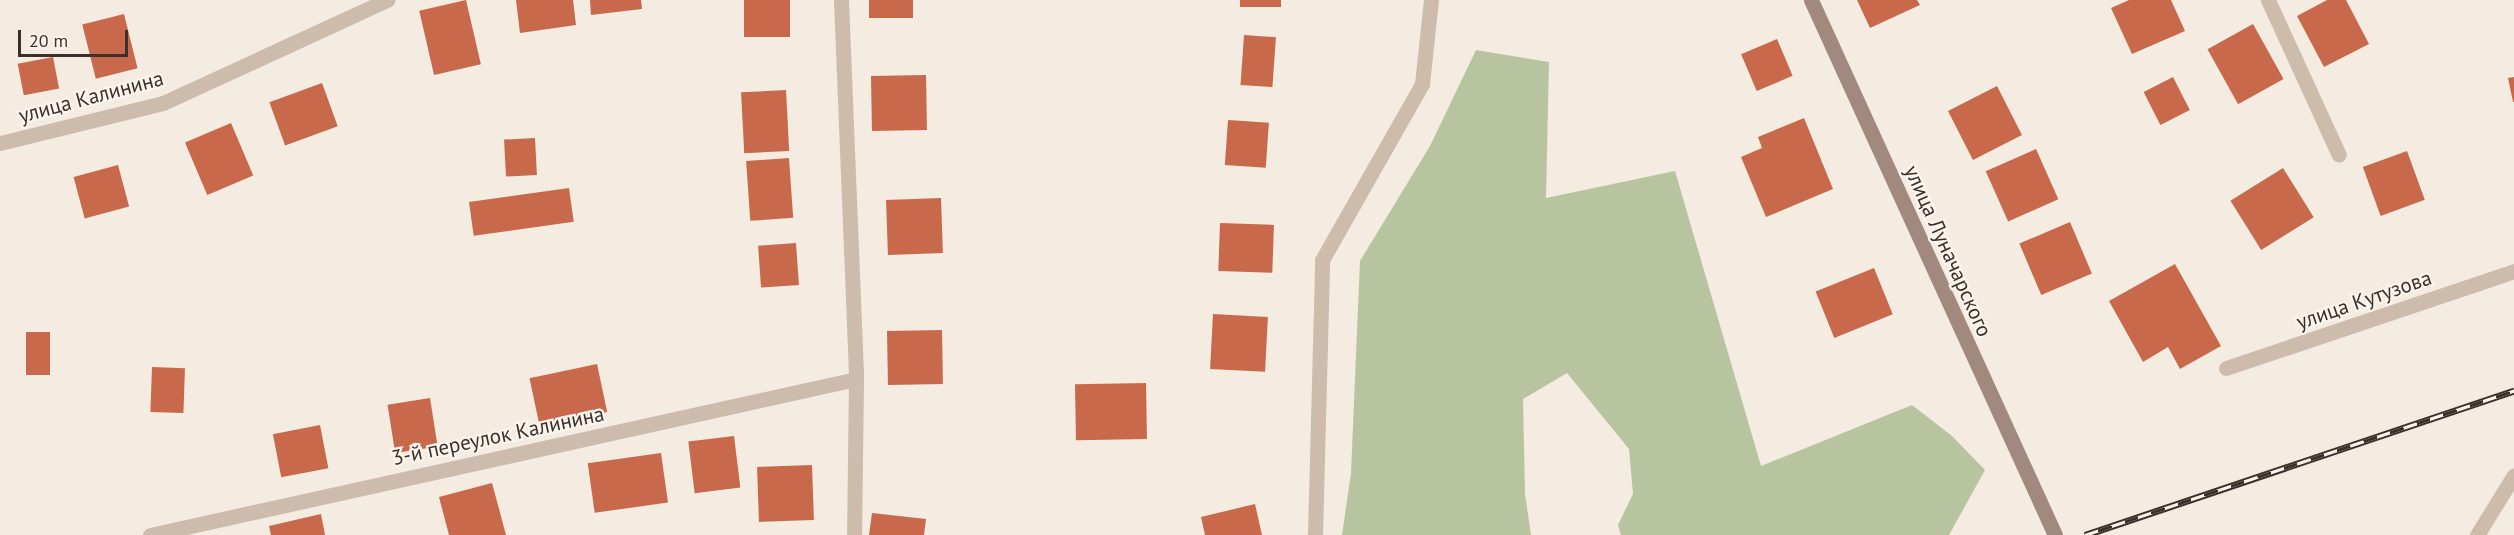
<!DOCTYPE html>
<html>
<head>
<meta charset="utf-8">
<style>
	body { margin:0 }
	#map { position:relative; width:2514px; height:535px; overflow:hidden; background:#f4ebe1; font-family:"PT Sans",sans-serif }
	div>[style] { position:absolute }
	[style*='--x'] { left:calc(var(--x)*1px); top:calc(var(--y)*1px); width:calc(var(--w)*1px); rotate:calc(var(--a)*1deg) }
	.green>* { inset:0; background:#b8c4a0 }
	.building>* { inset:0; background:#c8694b; transform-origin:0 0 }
	.street>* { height:15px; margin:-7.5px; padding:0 7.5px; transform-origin:7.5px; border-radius:7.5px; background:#cdbbac }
	.secondary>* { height:15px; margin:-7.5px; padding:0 7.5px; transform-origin:7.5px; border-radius:7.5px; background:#a18a7d }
	.rail>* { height:7px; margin-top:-3.5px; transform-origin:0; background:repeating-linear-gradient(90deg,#fbf5ee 0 14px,#3b302b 0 28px); box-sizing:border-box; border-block:2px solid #3b302b }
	span { translate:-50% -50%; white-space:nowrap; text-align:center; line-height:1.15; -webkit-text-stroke:4.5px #fbf5ee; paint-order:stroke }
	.street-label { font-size:21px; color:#3b302b }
	.scale { position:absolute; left:18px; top:30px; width:110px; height:27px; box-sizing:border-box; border:3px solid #3b302b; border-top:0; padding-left:8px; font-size:18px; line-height:21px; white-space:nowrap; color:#3b302b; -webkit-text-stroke:4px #fbf5ee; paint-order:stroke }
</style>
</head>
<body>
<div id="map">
	<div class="green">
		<i style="clip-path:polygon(1476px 50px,1549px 62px,1546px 198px,1675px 171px,1761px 466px,1912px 405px,1952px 436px,1985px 470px,1949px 535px,1621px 535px,1618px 525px,1633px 494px,1629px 449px,1567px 373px,1523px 399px,1525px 494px,1531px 535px,1342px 535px,1351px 473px,1360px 261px,1430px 146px)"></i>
	</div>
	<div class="building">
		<i style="left:466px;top:0;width:66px;height:48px;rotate:77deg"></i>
		<i style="clip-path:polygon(516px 0,573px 0,576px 25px,520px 33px)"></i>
		<i style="clip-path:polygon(590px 0,641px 0,642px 9px,591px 15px)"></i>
		<i style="left:744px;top:0;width:46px;height:37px"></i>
		<i style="left:869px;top:0;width:44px;height:18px"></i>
		<i style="left:1240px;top:0;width:41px;height:7px"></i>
		<i style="clip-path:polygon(1857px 0,1917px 0,1920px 5px,1870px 28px)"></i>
		<i style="clip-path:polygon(2129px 0,2171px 0,2185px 31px,2132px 54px,2111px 8px)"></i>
		<i style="clip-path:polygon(2327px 0,2346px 0,2369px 44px,2324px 67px,2297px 16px)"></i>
		<i style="left:124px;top:14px;width:56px;height:43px;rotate:76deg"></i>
		<i style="left:2253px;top:24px;width:63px;height:52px;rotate:61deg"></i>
		<i style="left:1244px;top:35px;width:32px;height:50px;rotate:4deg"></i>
		<i style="left:1777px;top:39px;width:40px;height:39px;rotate:67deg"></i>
		<i style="left:53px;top:57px;width:32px;height:36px;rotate:79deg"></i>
		<i style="left:926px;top:75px;width:55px;height:55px;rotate:89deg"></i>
		<i style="left:2173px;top:77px;width:37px;height:33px;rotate:63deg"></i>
		<i style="clip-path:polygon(2514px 77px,2514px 102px,2513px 102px,2508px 78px)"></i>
		<i style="left:322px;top:83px;width:46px;height:56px;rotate:70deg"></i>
		<i style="left:1997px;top:86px;width:55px;height:55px;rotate:63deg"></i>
		<i style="left:786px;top:90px;width:61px;height:45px;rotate:87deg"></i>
		<i style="clip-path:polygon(1804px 118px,1833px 189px,1766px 217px,1741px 157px,1762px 148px,1758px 137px)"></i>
		<i style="left:1228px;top:120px;width:41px;height:45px;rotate:4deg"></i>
		<i style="left:231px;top:123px;width:57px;height:50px;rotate:67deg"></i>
		<i style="left:535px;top:138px;width:37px;height:31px;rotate:87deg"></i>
		<i style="left:2036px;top:149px;width:55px;height:55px;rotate:66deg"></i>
		<i style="left:2407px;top:151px;width:52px;height:47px;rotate:70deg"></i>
		<i style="left:789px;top:158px;width:60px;height:43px;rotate:86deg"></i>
		<i style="left:118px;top:165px;width:43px;height:46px;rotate:75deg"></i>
		<i style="left:2283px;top:168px;width:58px;height:62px;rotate:58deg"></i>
		<i style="left:569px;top:188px;width:34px;height:101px;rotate:82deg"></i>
		<i style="left:941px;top:198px;width:55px;height:55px;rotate:88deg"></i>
		<i style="left:2070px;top:222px;width:56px;height:55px;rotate:67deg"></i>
		<i style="left:1220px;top:223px;width:54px;height:48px;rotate:2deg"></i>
		<i style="left:796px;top:243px;width:42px;height:38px;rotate:86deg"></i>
		<i style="clip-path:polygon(2175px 264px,2221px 346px,2180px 369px,2168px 347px,2143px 362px,2109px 301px)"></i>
		<i style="left:1874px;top:268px;width:50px;height:63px;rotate:68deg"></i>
		<i style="left:1213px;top:314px;width:55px;height:55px;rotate:3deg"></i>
		<i style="left:942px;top:330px;width:54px;height:55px;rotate:89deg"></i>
		<i style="left:26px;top:332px;width:24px;height:43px"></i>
		<i style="left:597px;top:364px;width:49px;height:69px;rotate:78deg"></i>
		<i style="left:152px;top:367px;width:33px;height:45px;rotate:2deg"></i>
		<i style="left:1146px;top:383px;width:56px;height:71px;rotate:89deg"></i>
		<i style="left:430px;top:398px;width:49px;height:43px;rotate:81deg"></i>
		<i style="left:320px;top:425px;width:44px;height:48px;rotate:79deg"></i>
		<i style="left:734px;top:436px;width:52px;height:46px;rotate:83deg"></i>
		<i style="left:661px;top:453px;width:50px;height:74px;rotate:82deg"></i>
		<i style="left:812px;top:465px;width:55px;height:55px;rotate:88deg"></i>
		<i style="clip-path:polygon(492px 483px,506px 535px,449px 535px,439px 497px)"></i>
		<i style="clip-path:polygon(1255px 504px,1262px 535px,1205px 535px,1201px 517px)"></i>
		<i style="clip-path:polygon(872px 513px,926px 519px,924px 535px,869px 535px)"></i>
		<i style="clip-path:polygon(321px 514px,325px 535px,271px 535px,269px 526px)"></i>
	</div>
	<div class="street">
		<i style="--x:841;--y:0;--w:379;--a:87.7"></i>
		<i style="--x:2268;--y:0;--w:170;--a:65.4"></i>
		<i style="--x:0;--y:143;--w:168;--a:-13.8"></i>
		<i style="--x:163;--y:103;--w:247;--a:-24.7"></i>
		<i style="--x:2226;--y:368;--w:304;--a:-18.6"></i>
		<i style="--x:150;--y:535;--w:723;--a:-12.46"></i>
		<i style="--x:856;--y:379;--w:156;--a:90.7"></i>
		<i style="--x:1315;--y:535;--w:275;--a:-88.5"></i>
		<i style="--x:1322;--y:260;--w:202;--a:-60.4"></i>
		<i style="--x:1422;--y:84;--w:84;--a:-83.9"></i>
		<i style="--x:2477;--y:535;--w:70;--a:-58.3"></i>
	</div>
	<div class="secondary">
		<i style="--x:1811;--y:0;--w:588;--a:65.48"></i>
	</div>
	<div class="rail">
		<i style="--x:2085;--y:535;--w:453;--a:-18.6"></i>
	</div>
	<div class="street-label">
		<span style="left:91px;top:97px;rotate:-15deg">улица Калинина</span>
		<span style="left:1948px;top:251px;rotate:66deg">улица Луначарского</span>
		<span style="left:2364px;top:300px;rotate:-19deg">улица Кутузова</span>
		<span style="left:498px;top:436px;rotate:-12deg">3-й переулок Калинина</span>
	</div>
	<div class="scale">20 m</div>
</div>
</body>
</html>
